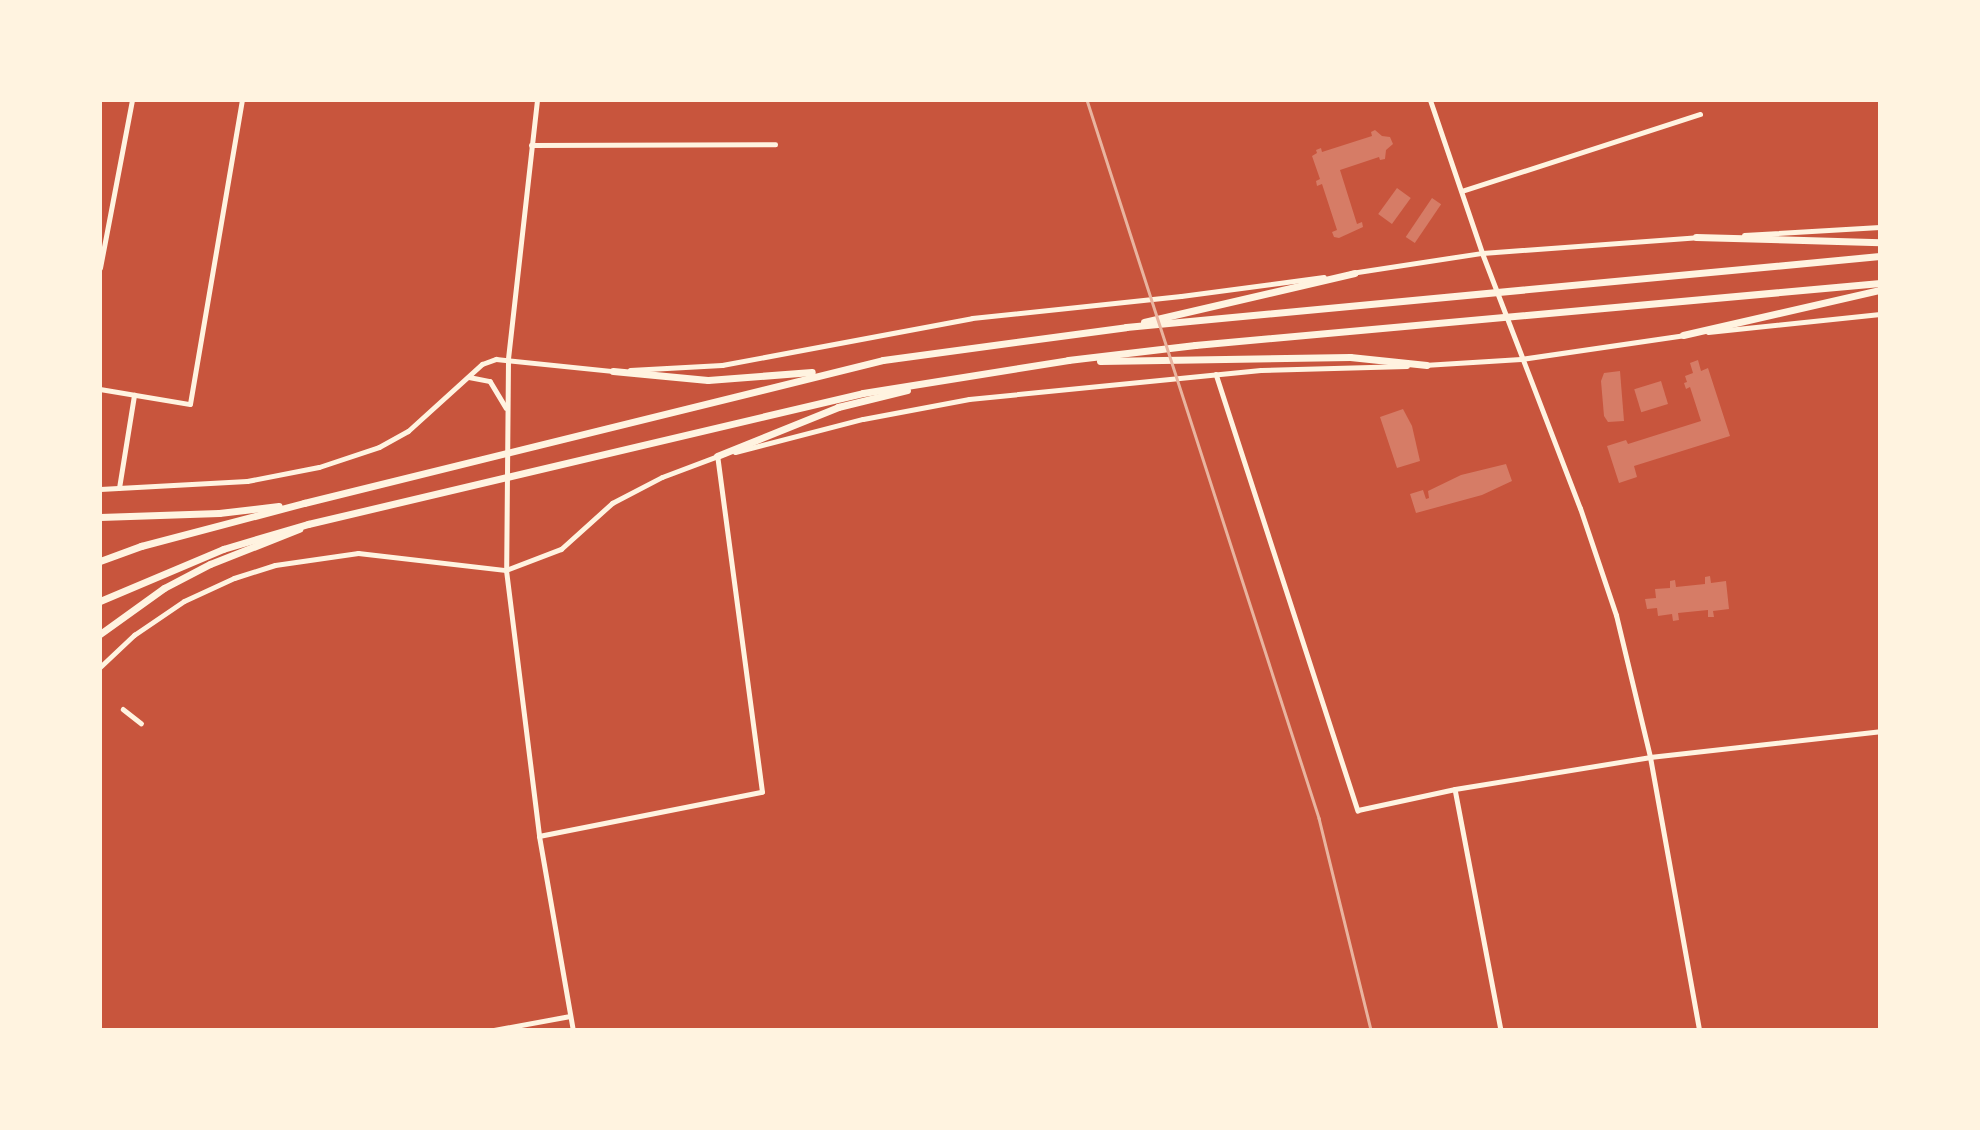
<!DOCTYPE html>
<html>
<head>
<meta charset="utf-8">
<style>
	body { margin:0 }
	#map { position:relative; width:1980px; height:1130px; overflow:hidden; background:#c8553d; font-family:Overpass,sans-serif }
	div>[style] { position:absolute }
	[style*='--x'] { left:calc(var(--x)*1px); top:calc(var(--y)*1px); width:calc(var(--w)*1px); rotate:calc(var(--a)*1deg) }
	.building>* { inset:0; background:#d67c66; transform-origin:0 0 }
	.minor>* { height:4.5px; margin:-2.25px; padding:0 2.25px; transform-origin:2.25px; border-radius:2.25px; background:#fff3e0 }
	.tertiary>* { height:5px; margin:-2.5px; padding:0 2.5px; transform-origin:2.5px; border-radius:2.5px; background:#fff3e0 }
	.secondary>* { height:5px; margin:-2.5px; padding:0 2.5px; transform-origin:2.5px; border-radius:2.5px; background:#fff3e0 }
	.motorway>* { height:7px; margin:-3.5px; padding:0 3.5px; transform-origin:3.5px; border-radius:3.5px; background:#fff3e0 }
	.rail>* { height:2.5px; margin:-1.25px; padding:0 1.25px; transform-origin:1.25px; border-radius:1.25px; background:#e9b49f }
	span { translate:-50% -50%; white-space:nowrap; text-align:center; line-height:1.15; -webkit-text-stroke:7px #fff3e0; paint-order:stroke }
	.frame { position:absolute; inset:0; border:102px solid #fff3e0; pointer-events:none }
</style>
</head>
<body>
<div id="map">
	<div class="building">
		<i style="clip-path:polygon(1375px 130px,1382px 136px,1390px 137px,1393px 144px,1386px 150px,1385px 159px,1380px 160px,1379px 157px,1340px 170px,1357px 224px,1362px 222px,1363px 227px,1339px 238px,1334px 237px,1332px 232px,1337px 230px,1322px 184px,1317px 186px,1316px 181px,1320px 179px,1312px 156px,1317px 153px,1316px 150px,1321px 148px,1322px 152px,1372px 136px,1371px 132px)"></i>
		<i style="left:1397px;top:188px;width:17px;height:32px;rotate:36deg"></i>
		<i style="left:1432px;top:198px;width:11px;height:47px;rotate:34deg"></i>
		<i style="clip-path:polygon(1698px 360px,1701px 371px,1708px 368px,1730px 436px,1634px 466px,1637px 477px,1619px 483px,1607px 446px,1626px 440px,1628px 444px,1701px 421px,1690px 387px,1686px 389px,1684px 383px,1687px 382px,1685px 376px,1693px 373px,1690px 363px)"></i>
		<i style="clip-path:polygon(1620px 371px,1624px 421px,1608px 422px,1604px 416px,1601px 381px,1604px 373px)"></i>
		<i style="left:1661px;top:381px;width:24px;height:28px;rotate:73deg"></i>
		<i style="clip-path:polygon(1403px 409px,1412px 426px,1420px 461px,1397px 468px,1380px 417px)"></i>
		<i style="clip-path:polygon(1506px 464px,1512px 481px,1482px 495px,1416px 513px,1410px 494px,1423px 490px,1426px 499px,1429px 498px,1428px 491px,1461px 475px)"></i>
		<i style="clip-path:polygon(1710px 576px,1711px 583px,1726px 581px,1729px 609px,1713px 611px,1714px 617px,1708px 617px,1708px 610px,1678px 613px,1679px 620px,1673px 621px,1672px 614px,1658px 616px,1657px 608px,1647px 609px,1645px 599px,1656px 598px,1655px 589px,1670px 588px,1670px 581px,1675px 580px,1676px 587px,1705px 584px,1705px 577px)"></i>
	</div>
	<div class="minor">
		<i style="--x:531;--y:145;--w:244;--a:-0.2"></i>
		<i style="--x:1462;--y:191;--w:250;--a:-17.9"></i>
		<i style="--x:100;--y:268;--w:171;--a:-79.2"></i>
		<i style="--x:1216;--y:374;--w:459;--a:72"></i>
		<i style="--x:1358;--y:810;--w:99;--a:-12.2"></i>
		<i style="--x:1455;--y:789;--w:198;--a:-9.3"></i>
		<i style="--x:1650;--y:757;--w:231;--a:-6.4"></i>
		<i style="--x:469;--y:377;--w:21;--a:11"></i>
		<i style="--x:490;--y:381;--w:31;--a:59"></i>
		<i style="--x:100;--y:389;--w:91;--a:9.5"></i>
		<i style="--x:190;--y:404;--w:308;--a:-80.3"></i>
		<i style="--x:119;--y:488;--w:94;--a:-80.8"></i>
		<i style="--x:123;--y:709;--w:23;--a:38"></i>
		<i style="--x:1455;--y:789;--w:245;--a:79.2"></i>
		<i style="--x:539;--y:836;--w:227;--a:-11.2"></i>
		<i style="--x:762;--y:792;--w:339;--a:-97.6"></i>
		<i style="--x:494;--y:1030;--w:77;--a:-10.4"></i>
	</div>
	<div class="tertiary">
		<i style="--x:537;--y:100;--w:262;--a:96.4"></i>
		<i style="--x:508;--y:360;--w:210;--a:90.5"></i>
		<i style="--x:506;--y:570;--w:268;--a:82.9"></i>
		<i style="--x:539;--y:836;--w:197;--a:80.1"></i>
		<i style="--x:1430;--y:100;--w:162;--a:71.2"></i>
	</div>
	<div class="secondary">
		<i style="--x:1744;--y:235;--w:136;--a:-3.4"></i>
		<i style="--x:1482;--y:253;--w:273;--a:69"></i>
		<i style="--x:1580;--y:508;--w:113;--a:71.4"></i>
		<i style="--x:1616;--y:615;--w:146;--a:76.5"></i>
		<i style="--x:1650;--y:757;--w:277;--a:79.8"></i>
		<i style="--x:1351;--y:273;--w:133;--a:-8.7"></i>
		<i style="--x:1482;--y:253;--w:219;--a:-4.2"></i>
		<i style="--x:1708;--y:332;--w:173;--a:-6"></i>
		<i style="--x:1424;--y:365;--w:97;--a:-3.5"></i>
		<i style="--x:1521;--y:359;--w:166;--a:-8.3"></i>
		<i style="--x:630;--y:370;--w:92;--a:-3.1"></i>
		<i style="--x:722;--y:365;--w:254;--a:-10.6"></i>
		<i style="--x:972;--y:318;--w:210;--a:-6"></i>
		<i style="--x:1181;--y:296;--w:144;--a:-7.6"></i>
		<i style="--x:735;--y:452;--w:132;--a:-14.5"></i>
		<i style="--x:863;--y:419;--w:108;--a:-10.7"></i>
		<i style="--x:969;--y:399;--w:293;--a:-5.7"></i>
		<i style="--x:1261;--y:370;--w:146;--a:-1.6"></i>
		<i style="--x:100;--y:489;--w:147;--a:-3.1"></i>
		<i style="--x:247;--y:481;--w:73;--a:-11"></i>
		<i style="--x:319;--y:467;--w:63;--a:-18.4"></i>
		<i style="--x:379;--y:447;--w:33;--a:-29"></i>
		<i style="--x:408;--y:431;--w:100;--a:-42.2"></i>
		<i style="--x:482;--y:364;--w:15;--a:-20"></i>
		<i style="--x:496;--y:359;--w:118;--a:5.9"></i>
		<i style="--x:100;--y:667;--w:47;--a:-43.3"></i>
		<i style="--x:134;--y:635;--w:60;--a:-34.2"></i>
		<i style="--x:184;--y:601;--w:55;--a:-24.7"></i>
		<i style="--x:234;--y:578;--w:43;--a:-17.6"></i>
		<i style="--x:275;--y:565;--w:84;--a:-8.2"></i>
		<i style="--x:358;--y:553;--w:149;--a:6.6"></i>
		<i style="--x:506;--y:570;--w:59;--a:-20.9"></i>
		<i style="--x:561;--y:549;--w:69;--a:-42"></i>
		<i style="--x:612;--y:503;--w:56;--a:-27.5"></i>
		<i style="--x:662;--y:477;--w:60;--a:-20.6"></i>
	</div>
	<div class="motorway">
		<i style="--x:1696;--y:237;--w:184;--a:1.6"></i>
		<i style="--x:1144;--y:322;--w:216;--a:-13.1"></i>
		<i style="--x:1683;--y:335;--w:202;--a:-12.9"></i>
		<i style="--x:1100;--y:361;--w:250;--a:-0.9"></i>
		<i style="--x:1350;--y:357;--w:77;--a:5.9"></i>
		<i style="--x:613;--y:371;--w:95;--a:5.4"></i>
		<i style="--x:708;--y:380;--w:104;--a:-4.4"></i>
		<i style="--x:717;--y:456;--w:131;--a:-22"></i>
		<i style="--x:838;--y:407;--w:71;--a:-13.8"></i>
		<i style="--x:100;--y:517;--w:119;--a:-1.9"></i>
		<i style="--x:219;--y:513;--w:60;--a:-6.7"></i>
		<i style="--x:100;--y:561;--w:44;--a:-20.1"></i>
		<i style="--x:141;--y:546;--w:169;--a:-14.8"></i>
		<i style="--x:304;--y:503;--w:596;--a:-13.87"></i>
		<i style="--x:883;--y:360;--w:245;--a:-7.7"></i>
		<i style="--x:1126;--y:327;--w:757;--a:-5.38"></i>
		<i style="--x:100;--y:601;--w:134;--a:-22.9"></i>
		<i style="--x:223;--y:549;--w:89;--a:-16.4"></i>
		<i style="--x:308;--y:524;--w:570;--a:-13.28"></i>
		<i style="--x:863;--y:393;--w:208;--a:-9.1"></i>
		<i style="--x:1068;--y:360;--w:128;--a:-6.7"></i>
		<i style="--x:1195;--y:345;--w:688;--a:-5.17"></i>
		<i style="--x:100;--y:634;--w:79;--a:-35.7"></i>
		<i style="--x:164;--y:588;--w:52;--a:-27.6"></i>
		<i style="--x:210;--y:564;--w:96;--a:-21.5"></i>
	</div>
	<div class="rail">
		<i style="--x:1087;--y:100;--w:755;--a:72.09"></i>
		<i style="--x:1319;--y:818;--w:218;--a:76.2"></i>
	</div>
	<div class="frame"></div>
</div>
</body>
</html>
